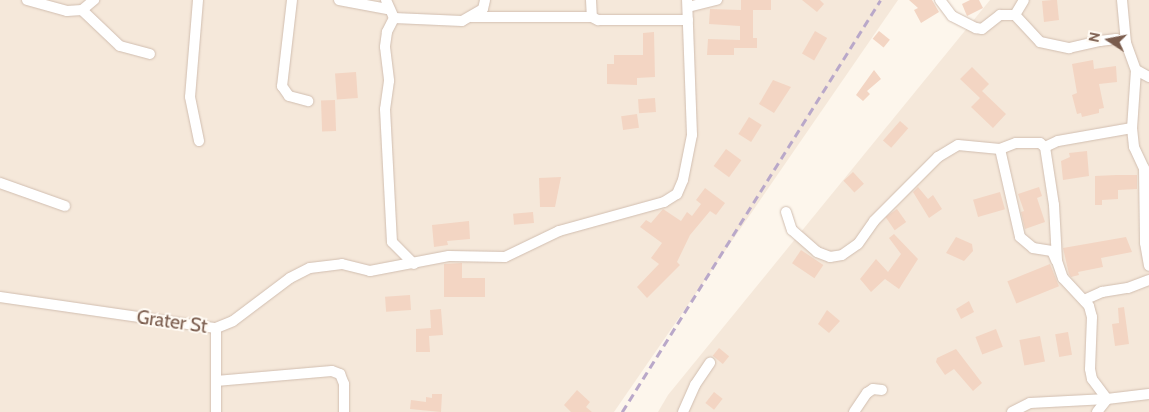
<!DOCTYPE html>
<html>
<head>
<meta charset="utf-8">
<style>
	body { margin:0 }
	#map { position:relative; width:1149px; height:412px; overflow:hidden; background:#fdf6ec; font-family:Cabin,sans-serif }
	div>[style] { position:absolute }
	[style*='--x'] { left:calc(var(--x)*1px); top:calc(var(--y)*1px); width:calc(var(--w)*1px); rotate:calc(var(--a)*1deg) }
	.residential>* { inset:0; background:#f5e8da }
	.building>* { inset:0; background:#f3d5c3; transform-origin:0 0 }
	.roads { filter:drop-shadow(0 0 1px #d1beb0) drop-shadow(0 0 1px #d1beb0) }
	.street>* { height:10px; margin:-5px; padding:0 5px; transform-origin:5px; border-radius:5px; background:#fff }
	.rail>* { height:2.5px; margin-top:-1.25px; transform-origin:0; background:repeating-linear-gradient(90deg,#b9a8c9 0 8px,transparent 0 13px) }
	span { translate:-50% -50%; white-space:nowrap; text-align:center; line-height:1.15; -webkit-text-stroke:4px #fffaf3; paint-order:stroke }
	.street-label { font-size:19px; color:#7a5c4d }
	.north { position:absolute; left:1084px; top:15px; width:50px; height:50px; -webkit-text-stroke:4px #fffaf3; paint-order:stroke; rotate:281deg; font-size:14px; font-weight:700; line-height:20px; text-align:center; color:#7a5c4d }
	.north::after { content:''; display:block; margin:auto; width:18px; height:22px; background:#7a5c4d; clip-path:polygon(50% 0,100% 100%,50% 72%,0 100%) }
</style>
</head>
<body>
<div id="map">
	<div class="residential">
		<i style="clip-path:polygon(0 0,898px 0,614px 412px,0 412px)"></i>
		<i style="clip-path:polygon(990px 0,1149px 0,1149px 412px,658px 412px,668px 395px)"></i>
	</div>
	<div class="building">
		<i style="clip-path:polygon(741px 0,771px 0,771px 10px,753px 10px,753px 38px,757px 38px,757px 48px,734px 48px,734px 55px,707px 55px,708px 39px,740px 40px,740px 26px,709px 24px,710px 9px,741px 10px)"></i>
		<i style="clip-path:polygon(802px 0,820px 0,824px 4px,817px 12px)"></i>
		<i style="clip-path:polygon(909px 0,932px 0,939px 12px,921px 23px,914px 10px,918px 8px)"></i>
		<i style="clip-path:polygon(970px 0,979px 0,983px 8px,967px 16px,962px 4px)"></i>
		<i style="clip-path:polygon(1052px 0,1057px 0,1059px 20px,1044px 22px,1042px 1px)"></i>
		<i style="left:815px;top:31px;width:14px;height:26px;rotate:30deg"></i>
		<i style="left:879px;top:31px;width:14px;height:10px;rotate:39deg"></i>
		<i style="clip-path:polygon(654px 32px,655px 77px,637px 78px,637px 85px,607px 84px,607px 64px,614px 64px,614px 55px,643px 55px,643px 33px)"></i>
		<i style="clip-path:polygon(1093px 60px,1094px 69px,1116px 66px,1117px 82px,1099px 84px,1104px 108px,1099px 109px,1099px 113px,1082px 117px,1081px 113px,1077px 114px,1072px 95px,1077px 93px,1072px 64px)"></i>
		<i style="clip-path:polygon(972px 67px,989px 84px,982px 91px,1006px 114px,993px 128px,971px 107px,980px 98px,960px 79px)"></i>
		<i style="clip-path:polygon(874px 70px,881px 79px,867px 91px,870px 94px,863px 101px,856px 95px)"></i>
		<i style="left:356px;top:72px;width:26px;height:21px;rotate:86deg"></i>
		<i style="clip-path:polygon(773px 80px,791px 87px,774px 113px,759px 104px)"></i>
		<i style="left:655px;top:98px;width:14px;height:17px;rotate:86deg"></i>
		<i style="left:335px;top:100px;width:31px;height:14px;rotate:88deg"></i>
		<i style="left:637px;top:114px;width:14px;height:16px;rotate:82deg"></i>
		<i style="left:749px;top:117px;width:15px;height:20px;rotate:32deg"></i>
		<i style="left:900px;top:121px;width:11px;height:26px;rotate:41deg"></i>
		<i style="left:726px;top:149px;width:19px;height:21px;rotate:36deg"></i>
		<i style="clip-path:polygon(1087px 151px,1089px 176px,1063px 180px,1061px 161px,1070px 157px,1069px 153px)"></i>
		<i style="left:853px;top:172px;width:16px;height:13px;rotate:47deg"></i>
		<i style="clip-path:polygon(1116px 175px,1137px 175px,1137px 189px,1118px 190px,1118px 199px,1102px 200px,1102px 205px,1095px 205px,1095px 176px)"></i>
		<i style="clip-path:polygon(561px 177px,555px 207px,540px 207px,539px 178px)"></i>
		<i style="clip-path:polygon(918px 187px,928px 199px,933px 195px,942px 209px,929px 218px,913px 192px)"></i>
		<i style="clip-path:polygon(1039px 187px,1042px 196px,1037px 198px,1045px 222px,1025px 229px,1021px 212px,1024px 211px,1018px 194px)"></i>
		<i style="clip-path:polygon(705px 188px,725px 203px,716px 215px,710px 211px,690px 235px,677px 262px,680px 265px,647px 298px,637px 287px,659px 264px,651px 258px,662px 243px,640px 227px,646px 220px,651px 223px,663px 209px,681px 221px,687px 212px,692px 216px,701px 204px,696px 200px)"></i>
		<i style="left:1000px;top:192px;width:18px;height:28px;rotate:74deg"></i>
		<i style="left:897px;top:209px;width:16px;height:14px;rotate:55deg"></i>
		<i style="left:533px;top:212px;width:11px;height:20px;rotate:85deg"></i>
		<i style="clip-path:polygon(469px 221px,470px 239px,447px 241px,448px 245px,434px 247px,432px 225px)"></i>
		<i style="clip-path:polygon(894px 234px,918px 259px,899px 289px,885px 279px,871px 292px,860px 279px,876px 259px,888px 272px,901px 254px,889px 238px)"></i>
		<i style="clip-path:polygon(956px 237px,972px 244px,973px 251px,964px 261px,946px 253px)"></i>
		<i style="clip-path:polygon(1126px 237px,1132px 252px,1101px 258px,1103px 267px,1078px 272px,1079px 275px,1071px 277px,1069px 274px,1063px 248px)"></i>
		<i style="left:801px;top:250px;width:27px;height:16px;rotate:34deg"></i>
		<i style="clip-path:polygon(462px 263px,462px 278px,485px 278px,485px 297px,444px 297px,444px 264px)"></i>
		<i style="left:1050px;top:264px;width:24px;height:46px;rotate:68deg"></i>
		<i style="left:410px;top:295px;width:15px;height:25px;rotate:86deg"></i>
		<i style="clip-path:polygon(969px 301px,974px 312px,961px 319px,956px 309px)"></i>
		<i style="clip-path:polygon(1124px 307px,1129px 344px,1115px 346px,1112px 324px,1119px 323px,1118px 308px)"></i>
		<i style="clip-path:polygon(441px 309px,443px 335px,429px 336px,430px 352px,416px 352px,416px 329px,431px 328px,430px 310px)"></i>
		<i style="clip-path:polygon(827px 310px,840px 321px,829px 333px,818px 324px)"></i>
		<i style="left:996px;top:329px;width:19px;height:22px;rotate:69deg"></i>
		<i style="left:1068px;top:332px;width:23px;height:13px;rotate:80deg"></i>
		<i style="left:1040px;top:336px;width:26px;height:21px;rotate:79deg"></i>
		<i style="left:719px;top:348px;width:13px;height:10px;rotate:39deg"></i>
		<i style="clip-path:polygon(956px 349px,982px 383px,973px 391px,954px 369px,945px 375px,936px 362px,937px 358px)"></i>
		<i style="clip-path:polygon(577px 390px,590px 402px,586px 407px,592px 412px,571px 412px,564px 405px)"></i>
		<i style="left:714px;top:392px;width:11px;height:14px;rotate:38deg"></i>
		<i style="clip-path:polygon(432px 394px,442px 394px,441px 412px,410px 409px,411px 400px,426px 402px,426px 397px,432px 398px)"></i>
	</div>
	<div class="roads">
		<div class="street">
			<i style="--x:27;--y:0;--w:41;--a:15.4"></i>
			<i style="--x:67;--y:11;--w:15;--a:-4"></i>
			<i style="--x:82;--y:10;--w:16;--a:-40"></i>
			<i style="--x:198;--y:0;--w:97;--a:94.7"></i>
			<i style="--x:190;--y:97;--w:45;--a:78.4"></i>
			<i style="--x:292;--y:0;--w:87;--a:96.6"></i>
			<i style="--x:282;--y:86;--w:12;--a:55"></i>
			<i style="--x:289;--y:96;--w:20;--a:15"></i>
			<i style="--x:339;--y:0;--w:49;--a:10.6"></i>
			<i style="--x:386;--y:0;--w:20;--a:66"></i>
			<i style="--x:394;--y:18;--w:68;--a:2.5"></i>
			<i style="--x:462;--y:21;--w:24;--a:-30"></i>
			<i style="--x:483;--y:9;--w:9;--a:-77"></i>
			<i style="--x:591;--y:0;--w:17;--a:87"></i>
			<i style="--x:592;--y:17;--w:7;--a:27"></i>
			<i style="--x:598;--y:20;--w:90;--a:0"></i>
			<i style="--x:940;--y:0;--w:20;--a:53"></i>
			<i style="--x:952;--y:16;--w:27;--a:27"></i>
			<i style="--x:976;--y:28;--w:6;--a:9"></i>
			<i style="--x:982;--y:29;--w:23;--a:-38"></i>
			<i style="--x:1000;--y:15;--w:15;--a:0"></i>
			<i style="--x:1015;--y:15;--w:37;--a:47"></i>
			<i style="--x:1040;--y:42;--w:30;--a:12"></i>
			<i style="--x:1069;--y:48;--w:32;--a:-13"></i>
			<i style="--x:1100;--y:41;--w:16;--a:-7"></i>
			<i style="--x:1116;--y:39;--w:11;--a:22"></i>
			<i style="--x:1126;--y:43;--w:29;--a:70"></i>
			<i style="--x:1136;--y:70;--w:58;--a:93.9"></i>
			<i style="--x:1132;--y:128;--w:19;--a:84"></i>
			<i style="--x:1134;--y:147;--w:23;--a:65"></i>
			<i style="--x:1144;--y:168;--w:75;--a:89.2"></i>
			<i style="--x:1145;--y:243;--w:23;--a:80"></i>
			<i style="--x:1122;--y:0;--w:43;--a:84.7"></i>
			<i style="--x:688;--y:7;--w:30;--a:-14"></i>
			<i style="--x:82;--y:10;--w:52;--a:43.5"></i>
			<i style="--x:120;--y:46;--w:31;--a:15"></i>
			<i style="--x:1015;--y:15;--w:17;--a:-59"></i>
			<i style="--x:471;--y:17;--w:121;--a:0"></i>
			<i style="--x:394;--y:18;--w:16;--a:117"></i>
			<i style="--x:387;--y:32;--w:15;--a:98"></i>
			<i style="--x:385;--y:47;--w:34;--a:83"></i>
			<i style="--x:389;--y:81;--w:28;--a:98"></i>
			<i style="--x:385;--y:109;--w:133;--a:87"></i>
			<i style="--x:392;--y:242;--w:31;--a:45"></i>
			<i style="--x:1136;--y:70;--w:15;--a:28"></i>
			<i style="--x:1045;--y:147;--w:14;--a:-25"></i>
			<i style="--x:1058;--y:141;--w:75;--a:-10"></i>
			<i style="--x:1000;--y:149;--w:90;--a:77.2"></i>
			<i style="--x:1020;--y:237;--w:17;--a:40"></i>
			<i style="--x:1033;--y:248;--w:19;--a:9"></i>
			<i style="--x:1052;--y:251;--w:10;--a:66"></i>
			<i style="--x:0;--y:183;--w:69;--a:19.5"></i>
			<i style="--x:786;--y:212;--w:19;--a:72"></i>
			<i style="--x:792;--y:230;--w:33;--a:41"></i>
			<i style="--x:817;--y:252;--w:14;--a:21"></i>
			<i style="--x:830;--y:257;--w:12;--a:-9"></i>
			<i style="--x:842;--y:255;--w:19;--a:-35"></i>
			<i style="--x:858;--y:244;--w:28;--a:-55"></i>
			<i style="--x:874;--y:221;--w:91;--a:-45"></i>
			<i style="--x:938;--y:157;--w:23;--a:-31"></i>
			<i style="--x:958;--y:145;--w:42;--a:5.4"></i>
			<i style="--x:1000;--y:149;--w:17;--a:-21"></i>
			<i style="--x:1016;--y:143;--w:24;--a:0"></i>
			<i style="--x:1040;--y:143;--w:6;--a:39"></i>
			<i style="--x:1045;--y:147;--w:59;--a:81.2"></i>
			<i style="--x:1054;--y:205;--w:56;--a:86.9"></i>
			<i style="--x:1057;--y:261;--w:18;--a:71"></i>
			<i style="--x:1063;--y:278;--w:38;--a:47"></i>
			<i style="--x:1089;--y:306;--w:11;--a:75"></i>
			<i style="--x:1092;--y:317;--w:52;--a:92.2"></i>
			<i style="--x:1090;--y:369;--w:10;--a:79"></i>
			<i style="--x:1092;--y:379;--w:25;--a:53"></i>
			<i style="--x:0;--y:297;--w:218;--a:8.2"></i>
			<i style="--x:216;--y:328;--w:18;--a:-22"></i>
			<i style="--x:233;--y:321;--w:71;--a:-37"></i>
			<i style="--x:290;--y:278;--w:22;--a:-27"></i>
			<i style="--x:310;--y:268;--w:32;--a:-7"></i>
			<i style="--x:342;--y:264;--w:29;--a:14"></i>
			<i style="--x:370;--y:271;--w:80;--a:-10.8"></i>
			<i style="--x:449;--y:256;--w:56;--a:1"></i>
			<i style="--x:505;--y:257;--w:60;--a:-25.7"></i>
			<i style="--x:559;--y:231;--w:109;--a:-15.4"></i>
			<i style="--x:664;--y:202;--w:15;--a:-32"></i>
			<i style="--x:677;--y:194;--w:15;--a:-67"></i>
			<i style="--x:683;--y:180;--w:46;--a:-78.7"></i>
			<i style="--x:692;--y:135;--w:135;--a:-92.1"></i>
			<i style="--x:1084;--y:300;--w:20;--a:-24"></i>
			<i style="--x:1102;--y:292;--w:26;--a:-9"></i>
			<i style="--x:1128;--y:288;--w:22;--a:-21"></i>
			<i style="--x:216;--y:381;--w:116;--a:-4.9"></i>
			<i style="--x:332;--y:371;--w:9;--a:21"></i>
			<i style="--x:340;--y:374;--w:11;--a:68"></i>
			<i style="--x:344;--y:384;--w:28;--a:90"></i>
			<i style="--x:216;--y:412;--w:84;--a:-90"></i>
			<i style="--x:683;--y:412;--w:30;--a:-66"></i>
			<i style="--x:695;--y:385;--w:27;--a:-56"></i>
			<i style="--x:854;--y:412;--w:23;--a:-56"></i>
			<i style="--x:867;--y:393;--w:7;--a:-34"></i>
			<i style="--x:873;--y:389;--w:9;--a:6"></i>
			<i style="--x:1012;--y:412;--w:20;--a:-27"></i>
			<i style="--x:1030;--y:403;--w:77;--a:-3"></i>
			<i style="--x:1097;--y:412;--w:16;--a:-52"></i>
			<i style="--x:1107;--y:399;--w:42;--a:-6.8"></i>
		</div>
	</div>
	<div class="rail">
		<i style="--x:622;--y:412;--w:486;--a:-57.9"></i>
	</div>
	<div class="street-label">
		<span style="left:172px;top:322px;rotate:8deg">Grater St</span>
	</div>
	<div class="north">N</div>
</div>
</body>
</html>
